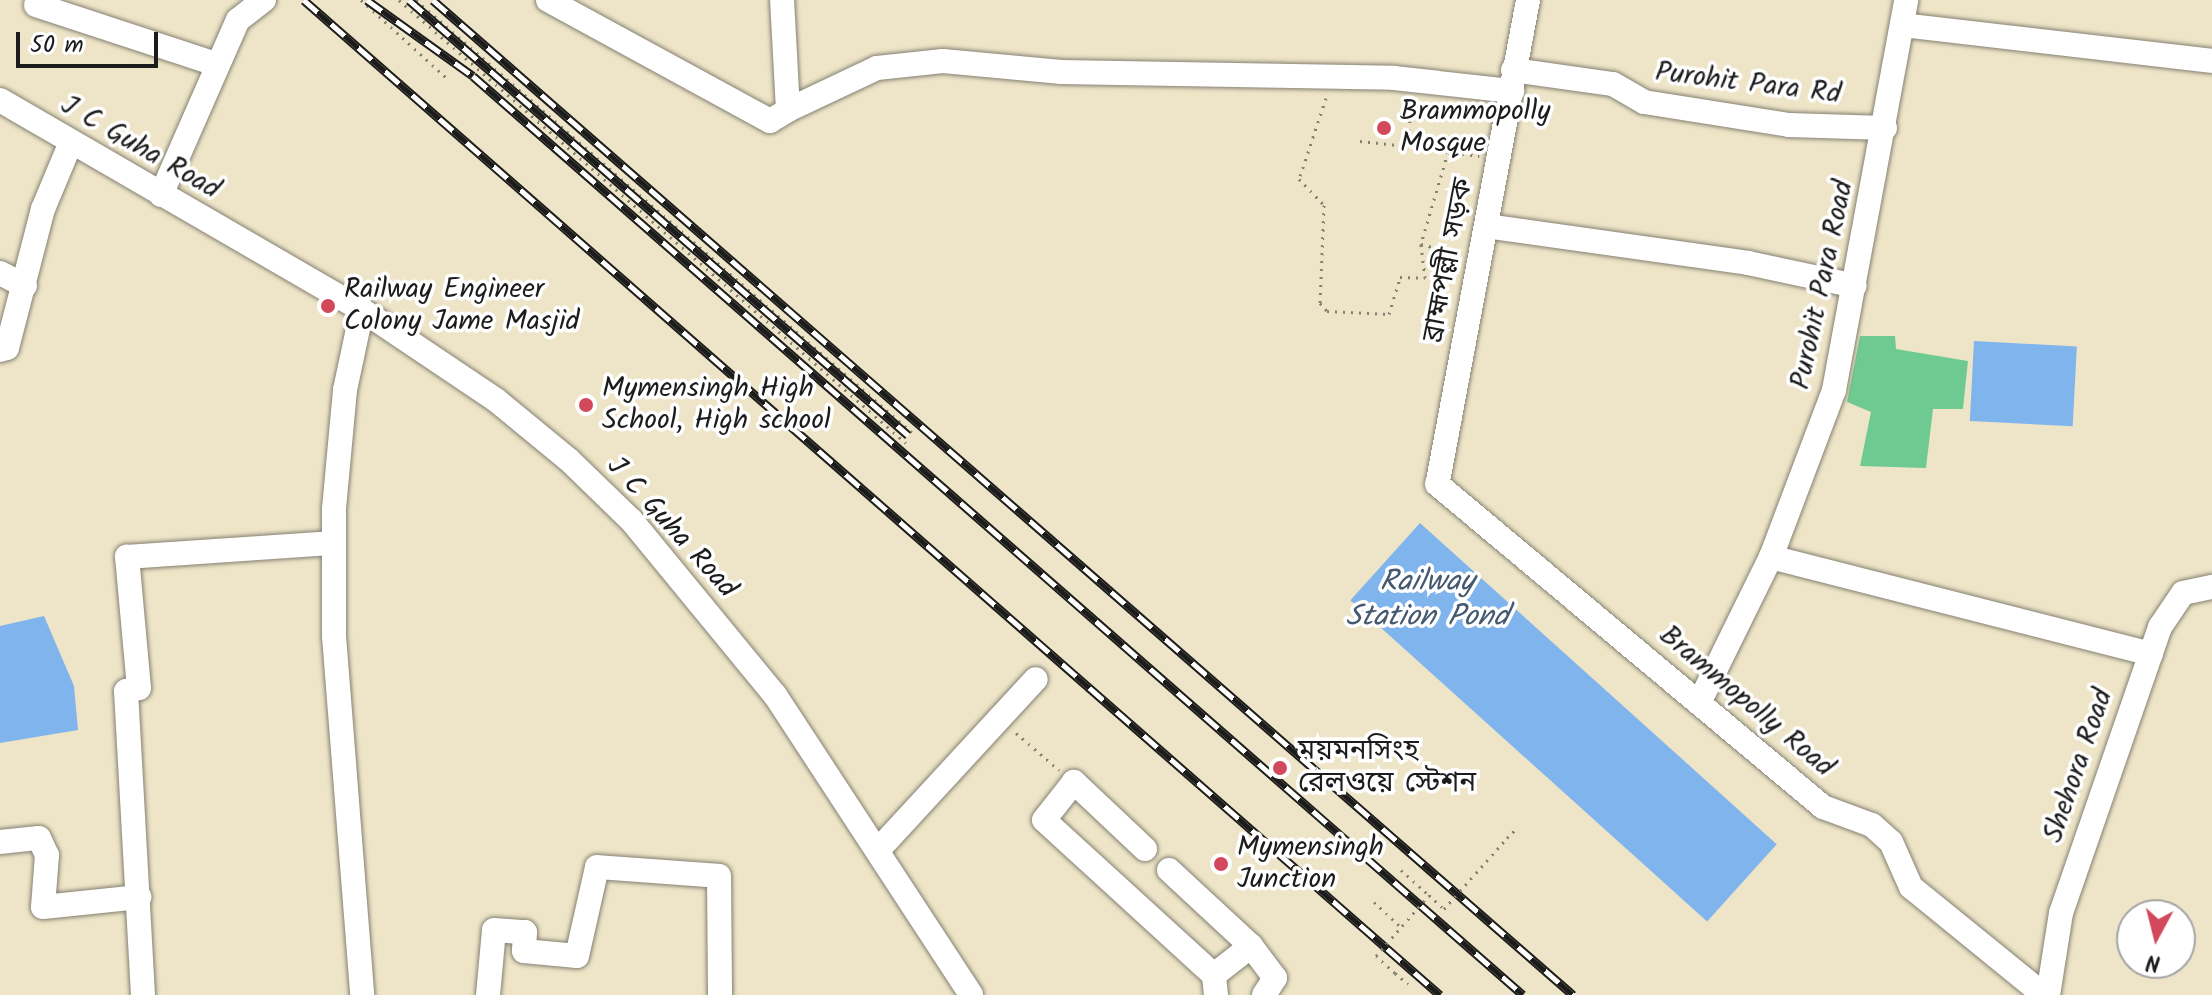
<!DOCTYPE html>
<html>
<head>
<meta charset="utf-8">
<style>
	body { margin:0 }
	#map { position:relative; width:2212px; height:995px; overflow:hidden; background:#eee5c8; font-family:Kalam,"Noto Sans Bengali",sans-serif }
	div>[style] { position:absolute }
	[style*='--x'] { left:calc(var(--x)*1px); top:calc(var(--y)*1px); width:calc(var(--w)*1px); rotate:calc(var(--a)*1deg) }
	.green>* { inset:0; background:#6fca91 }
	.water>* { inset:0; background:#80b4ed; transform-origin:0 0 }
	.path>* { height:3px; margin-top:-1.5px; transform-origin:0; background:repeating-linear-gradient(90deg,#858072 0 2px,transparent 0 8px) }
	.roads { filter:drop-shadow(0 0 2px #858072) drop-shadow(0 0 2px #858072) }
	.minor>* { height:24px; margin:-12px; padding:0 12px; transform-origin:12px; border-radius:12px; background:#fff }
	.rail>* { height:9px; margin-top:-4.5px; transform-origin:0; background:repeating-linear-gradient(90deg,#fff 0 18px,#1c1c1c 0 36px); box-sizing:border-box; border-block:2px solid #1c1c1c }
	.path-bridge>* { height:3px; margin-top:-1.5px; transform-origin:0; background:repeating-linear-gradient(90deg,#858072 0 2px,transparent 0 8px) }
	.dots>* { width:22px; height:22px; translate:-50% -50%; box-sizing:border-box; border:4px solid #fff; border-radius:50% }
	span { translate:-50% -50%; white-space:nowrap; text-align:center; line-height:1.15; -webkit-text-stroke:7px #fff; paint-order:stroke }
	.street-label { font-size:28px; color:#1c1c1c }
	.poi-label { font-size:28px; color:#1c1c1c }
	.left { translate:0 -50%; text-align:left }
	.water-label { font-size:30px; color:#445970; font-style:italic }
	.north { position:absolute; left:2116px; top:899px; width:80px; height:80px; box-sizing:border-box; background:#fff; border:2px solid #a4a4a4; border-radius:50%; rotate:187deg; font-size:22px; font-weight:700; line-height:32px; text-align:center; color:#1c1c1c }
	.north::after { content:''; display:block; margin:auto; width:28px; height:36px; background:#d1495b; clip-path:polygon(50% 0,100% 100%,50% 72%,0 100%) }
	.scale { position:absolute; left:16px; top:32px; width:142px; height:36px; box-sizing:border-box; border:4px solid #1c1c1c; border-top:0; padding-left:10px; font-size:24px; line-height:28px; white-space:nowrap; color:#1c1c1c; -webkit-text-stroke:6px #fff; paint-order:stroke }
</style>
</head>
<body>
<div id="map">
	<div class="green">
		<i style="clip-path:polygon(1860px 336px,1895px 336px,1896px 349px,1968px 361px,1963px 409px,1933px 409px,1926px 468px,1860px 466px,1871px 412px,1847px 402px)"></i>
	</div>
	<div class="water">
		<i style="left:1974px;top:341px;width:103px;height:80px;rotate:3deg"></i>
		<i style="left:1420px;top:523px;width:480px;height:104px;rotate:42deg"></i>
		<i style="clip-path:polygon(44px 616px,74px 686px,78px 730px,0 743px,0 626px)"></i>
	</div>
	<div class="path">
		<i style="--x:361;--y:0;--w:119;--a:42.3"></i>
		<i style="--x:399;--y:0;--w:673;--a:41.15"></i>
		<i style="--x:416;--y:0;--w:662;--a:41.08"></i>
		<i style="--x:1326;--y:98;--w:85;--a:108.4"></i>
		<i style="--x:1299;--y:179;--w:36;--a:46"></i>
		<i style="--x:1324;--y:205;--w:98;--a:92.3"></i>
		<i style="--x:1320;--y:303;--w:11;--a:49"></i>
		<i style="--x:1327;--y:311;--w:62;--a:2.8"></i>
		<i style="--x:1389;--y:314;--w:39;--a:-73"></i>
		<i style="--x:1400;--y:277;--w:25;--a:2"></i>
		<i style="--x:1425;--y:278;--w:34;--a:-97"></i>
		<i style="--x:1360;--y:141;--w:47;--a:6.1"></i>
		<i style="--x:1407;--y:146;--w:46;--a:-83.8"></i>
		<i style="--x:1407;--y:146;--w:73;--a:7.9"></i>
		<i style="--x:1448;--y:152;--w:96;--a:106.4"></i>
		<i style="--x:1421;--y:244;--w:39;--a:15"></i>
		<i style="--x:1016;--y:733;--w:57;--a:40.7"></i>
		<i style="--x:1507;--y:838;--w:14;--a:-45"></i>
		<i style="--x:1401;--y:870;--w:38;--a:42"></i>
		<i style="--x:1374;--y:902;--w:37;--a:43"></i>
		<i style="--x:1395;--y:973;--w:17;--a:40"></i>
	</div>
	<div class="roads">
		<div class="minor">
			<i style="--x:548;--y:0;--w:253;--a:28.6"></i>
			<i style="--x:770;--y:121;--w:21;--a:-31"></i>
			<i style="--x:788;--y:110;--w:110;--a:-93.1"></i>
			<i style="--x:1528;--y:0;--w:492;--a:100.6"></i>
			<i style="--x:1437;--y:484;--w:503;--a:39.92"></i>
			<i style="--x:1823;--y:807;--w:52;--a:20.2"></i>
			<i style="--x:1872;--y:825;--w:25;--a:42"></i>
			<i style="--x:1891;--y:842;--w:49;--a:66"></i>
			<i style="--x:1911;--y:887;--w:171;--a:39.1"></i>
			<i style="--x:36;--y:5;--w:188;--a:18.2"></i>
			<i style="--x:1902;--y:25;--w:312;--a:6.6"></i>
			<i style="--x:1513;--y:70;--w:101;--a:8"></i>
			<i style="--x:1613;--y:84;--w:36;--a:30"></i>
			<i style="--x:1644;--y:102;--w:147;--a:9"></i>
			<i style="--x:1789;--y:125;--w:96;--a:1.8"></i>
			<i style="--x:0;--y:100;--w:419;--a:30.1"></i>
			<i style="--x:362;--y:310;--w:161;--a:33.9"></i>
			<i style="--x:496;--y:400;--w:94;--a:39.4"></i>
			<i style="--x:569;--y:460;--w:86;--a:44.1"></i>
			<i style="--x:631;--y:520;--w:227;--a:50.6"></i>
			<i style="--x:775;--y:695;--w:358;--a:56.8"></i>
			<i style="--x:788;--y:110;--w:98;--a:-25.3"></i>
			<i style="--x:877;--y:68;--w:66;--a:-6.1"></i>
			<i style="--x:943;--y:61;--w:119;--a:5.3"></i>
			<i style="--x:1061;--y:72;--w:333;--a:1"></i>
			<i style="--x:1394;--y:78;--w:119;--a:6.3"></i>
			<i style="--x:161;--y:195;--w:191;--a:-66.3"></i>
			<i style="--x:238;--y:20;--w:33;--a:-38"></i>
			<i style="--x:1486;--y:226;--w:265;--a:8"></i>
			<i style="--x:1748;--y:263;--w:109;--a:12.1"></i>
			<i style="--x:0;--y:273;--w:28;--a:27"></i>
			<i style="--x:362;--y:310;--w:82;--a:102"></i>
			<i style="--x:345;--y:390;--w:120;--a:95.3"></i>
			<i style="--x:334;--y:509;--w:127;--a:90"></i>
			<i style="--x:334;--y:636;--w:360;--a:85.5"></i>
			<i style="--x:0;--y:350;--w:7;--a:-16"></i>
			<i style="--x:7;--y:348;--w:144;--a:-75.5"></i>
			<i style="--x:43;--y:209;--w:73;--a:-67.3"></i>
			<i style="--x:1771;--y:557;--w:392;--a:14.3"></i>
			<i style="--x:1700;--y:701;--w:161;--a:-63.8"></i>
			<i style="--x:1771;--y:557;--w:178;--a:-69.3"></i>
			<i style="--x:1834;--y:390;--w:397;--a:-79.5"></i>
			<i style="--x:0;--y:842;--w:39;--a:-6"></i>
			<i style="--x:39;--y:838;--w:19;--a:65"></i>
			<i style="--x:47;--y:855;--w:52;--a:94.4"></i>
			<i style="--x:43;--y:907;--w:97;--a:-5.9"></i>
			<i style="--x:879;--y:849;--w:231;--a:-47.3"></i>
			<i style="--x:1145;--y:849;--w:98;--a:-136.7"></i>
			<i style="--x:1074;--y:782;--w:48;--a:128.3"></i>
			<i style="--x:1044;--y:820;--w:230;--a:42.4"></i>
			<i style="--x:1169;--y:870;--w:112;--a:42.8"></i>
			<i style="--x:143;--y:995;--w:304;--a:-93.2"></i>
			<i style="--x:126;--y:691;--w:13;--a:-13"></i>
			<i style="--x:139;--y:688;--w:132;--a:-95.2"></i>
			<i style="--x:127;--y:557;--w:207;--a:-3.9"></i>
			<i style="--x:488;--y:995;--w:65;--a:-84.7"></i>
			<i style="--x:494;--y:930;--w:31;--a:4"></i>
			<i style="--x:525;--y:932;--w:19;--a:93"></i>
			<i style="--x:524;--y:951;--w:53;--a:5.4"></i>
			<i style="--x:577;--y:956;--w:91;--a:-77.3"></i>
			<i style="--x:597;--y:867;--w:122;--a:4.2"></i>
			<i style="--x:719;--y:876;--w:119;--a:89.5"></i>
			<i style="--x:1216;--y:995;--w:20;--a:-96"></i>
			<i style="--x:1214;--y:975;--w:47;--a:-38.1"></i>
			<i style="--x:1251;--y:946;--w:40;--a:53"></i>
			<i style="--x:1275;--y:978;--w:20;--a:123"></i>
			<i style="--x:2048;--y:995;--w:83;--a:-81"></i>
			<i style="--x:2061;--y:913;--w:303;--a:-70.9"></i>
			<i style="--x:2160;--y:627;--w:41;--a:-55.9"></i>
			<i style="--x:2183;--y:593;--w:30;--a:-12"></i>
		</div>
	</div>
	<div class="rail">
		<i style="--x:304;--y:0;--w:1510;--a:41.21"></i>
		<i style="--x:367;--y:0;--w:130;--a:35.6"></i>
		<i style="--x:473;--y:76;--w:1395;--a:41.19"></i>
		<i style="--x:409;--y:0;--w:662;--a:41.08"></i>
		<i style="--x:433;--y:0;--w:1513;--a:41.11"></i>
	</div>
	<div class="path-bridge">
		<i style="--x:1395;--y:973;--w:25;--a:-138"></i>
		<i style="--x:1376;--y:956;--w:81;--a:-49"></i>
		<i style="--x:1429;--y:895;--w:21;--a:43"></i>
		<i style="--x:1444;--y:909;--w:95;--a:-48.4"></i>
	</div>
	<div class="dots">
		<i style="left:1384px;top:128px;background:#d1495b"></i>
		<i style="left:328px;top:306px;background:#d1495b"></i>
		<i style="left:586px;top:405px;background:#d1495b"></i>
		<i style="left:1280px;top:768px;background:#d1495b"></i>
		<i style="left:1221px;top:864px;background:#d1495b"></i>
	</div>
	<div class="street-label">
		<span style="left:1748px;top:84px;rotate:7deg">Purohit Para Rd</span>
		<span style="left:140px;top:148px;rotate:30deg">J C Guha Road</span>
		<span style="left:1449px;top:260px;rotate:-79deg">ব্রাহ্মপল্লী সড়ক</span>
		<span style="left:1823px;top:285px;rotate:-78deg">Purohit Para Road</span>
		<span style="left:671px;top:528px;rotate:48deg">J C Guha Road</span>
		<span style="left:1746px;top:702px;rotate:40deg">Brammopolly Road</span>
		<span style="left:2079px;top:766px;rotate:-71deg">Shehora Road</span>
	</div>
	<div class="poi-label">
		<span class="left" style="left:1400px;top:128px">Brammopolly<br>Mosque</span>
		<span class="left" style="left:344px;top:306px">Railway Engineer<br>Colony Jame Masjid</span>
		<span class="left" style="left:602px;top:405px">Mymensingh High<br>School, High school</span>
		<span class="left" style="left:1298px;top:768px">ময়মনসিংহ<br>রেলওয়ে স্টেশন</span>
		<span class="left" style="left:1237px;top:864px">Mymensingh<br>Junction</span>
	</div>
	<div class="water-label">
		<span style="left:1427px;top:599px">Railway<br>Station Pond</span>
	</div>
	<div class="north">N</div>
	<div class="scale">50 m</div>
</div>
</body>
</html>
